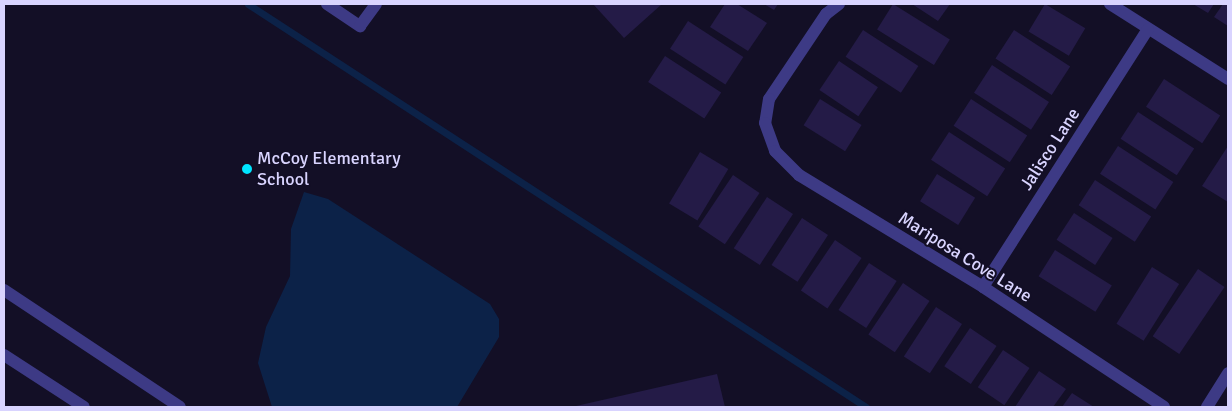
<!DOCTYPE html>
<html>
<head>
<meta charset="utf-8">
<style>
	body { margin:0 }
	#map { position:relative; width:1232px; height:411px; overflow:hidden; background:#130f26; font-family:Signika,sans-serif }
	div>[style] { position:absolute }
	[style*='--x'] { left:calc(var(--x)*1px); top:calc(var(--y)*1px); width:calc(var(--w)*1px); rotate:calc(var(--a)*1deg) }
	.water>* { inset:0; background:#0c2248 }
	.stream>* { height:7px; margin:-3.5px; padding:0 3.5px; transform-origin:3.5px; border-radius:3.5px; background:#0c2248 }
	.building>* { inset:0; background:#241b47; transform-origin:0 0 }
	.minor>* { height:12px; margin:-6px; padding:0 6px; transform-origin:6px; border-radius:6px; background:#3d3a85 }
	.dots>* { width:14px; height:14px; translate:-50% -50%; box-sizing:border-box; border:2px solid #130f26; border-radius:50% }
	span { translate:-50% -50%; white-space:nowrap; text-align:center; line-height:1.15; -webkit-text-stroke:4px #130f26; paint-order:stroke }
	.street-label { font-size:18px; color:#d9d4ff }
	.poi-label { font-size:18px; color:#d9d4ff }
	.left { translate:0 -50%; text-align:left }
	.frame { position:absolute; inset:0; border:5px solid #d9d4ff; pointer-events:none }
</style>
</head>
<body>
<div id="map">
	<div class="water">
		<i style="clip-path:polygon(304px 192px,328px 199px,490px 304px,499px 319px,499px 337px,457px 407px,272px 407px,258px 363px,266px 327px,290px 276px,291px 229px)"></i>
	</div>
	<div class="stream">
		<i style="--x:248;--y:4;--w:738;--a:33.11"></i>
	</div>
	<div class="building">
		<i style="clip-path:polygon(593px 4px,662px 4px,624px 38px)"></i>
		<i style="clip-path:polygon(725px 4px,737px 4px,767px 23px,748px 51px,710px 27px)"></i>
		<i style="clip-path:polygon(764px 4px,778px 4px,774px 10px)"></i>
		<i style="left:893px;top:4px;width:67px;height:30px;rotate:32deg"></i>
		<i style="clip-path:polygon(912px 4px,950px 4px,938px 21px)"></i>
		<i style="left:1045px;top:4px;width:47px;height:32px;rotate:31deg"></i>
		<i style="clip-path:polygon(1193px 4px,1214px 4px,1208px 13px)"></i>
		<i style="clip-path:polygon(1223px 4px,1228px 4px,1228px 26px,1214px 17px)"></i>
		<i style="left:688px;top:21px;width:66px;height:33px;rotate:33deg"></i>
		<i style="left:863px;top:30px;width:66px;height:32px;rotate:33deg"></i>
		<i style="left:1014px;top:30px;width:67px;height:34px;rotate:33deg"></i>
		<i style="left:665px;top:56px;width:67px;height:31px;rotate:33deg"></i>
		<i style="left:839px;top:61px;width:47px;height:35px;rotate:34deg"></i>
		<i style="left:992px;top:65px;width:68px;height:33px;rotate:33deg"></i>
		<i style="left:1164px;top:79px;width:67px;height:33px;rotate:33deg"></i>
		<i style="left:820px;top:99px;width:49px;height:31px;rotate:32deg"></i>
		<i style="left:971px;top:99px;width:67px;height:32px;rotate:33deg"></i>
		<i style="left:1138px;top:112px;width:67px;height:32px;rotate:33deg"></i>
		<i style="left:949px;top:132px;width:67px;height:33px;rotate:33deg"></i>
		<i style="left:1118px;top:146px;width:66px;height:33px;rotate:33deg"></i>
		<i style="clip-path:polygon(1228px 146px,1228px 202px,1202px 186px)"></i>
		<i style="left:700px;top:152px;width:33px;height:60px;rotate:31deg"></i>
		<i style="left:937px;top:174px;width:45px;height:32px;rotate:32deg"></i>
		<i style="left:733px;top:175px;width:32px;height:62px;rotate:34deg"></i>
		<i style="left:1095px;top:180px;width:67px;height:30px;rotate:33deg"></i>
		<i style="left:767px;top:197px;width:31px;height:61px;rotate:33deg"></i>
		<i style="left:1074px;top:213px;width:46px;height:32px;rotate:33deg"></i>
		<i style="left:802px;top:218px;width:31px;height:56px;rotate:33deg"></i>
		<i style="left:835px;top:240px;width:32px;height:61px;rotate:34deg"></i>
		<i style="left:1055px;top:250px;width:67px;height:31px;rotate:32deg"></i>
		<i style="left:869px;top:263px;width:33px;height:56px;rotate:33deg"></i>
		<i style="left:1152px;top:267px;width:32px;height:67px;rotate:32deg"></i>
		<i style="left:1198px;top:269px;width:32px;height:81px;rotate:34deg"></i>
		<i style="left:903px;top:283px;width:32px;height:62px;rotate:34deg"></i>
		<i style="left:936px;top:307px;width:31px;height:59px;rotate:33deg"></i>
		<i style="left:970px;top:328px;width:32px;height:46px;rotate:34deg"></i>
		<i style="left:1003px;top:350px;width:32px;height:45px;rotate:34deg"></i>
		<i style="clip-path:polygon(1039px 371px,1066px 389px,1053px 407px,1015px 407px)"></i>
		<i style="clip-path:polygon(717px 374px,725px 407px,576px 407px,576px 406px)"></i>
		<i style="clip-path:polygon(1072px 393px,1094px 407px,1062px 407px)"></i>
	</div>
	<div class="minor">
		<i style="--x:327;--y:4;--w:40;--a:34"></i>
		<i style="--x:360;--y:26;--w:27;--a:-54"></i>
		<i style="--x:839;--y:4;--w:16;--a:142"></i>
		<i style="--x:826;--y:14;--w:102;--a:123.8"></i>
		<i style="--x:769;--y:99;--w:24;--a:99"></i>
		<i style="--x:765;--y:123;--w:30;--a:70"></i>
		<i style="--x:775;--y:151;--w:34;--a:45"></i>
		<i style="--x:799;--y:175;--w:215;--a:31.3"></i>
		<i style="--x:983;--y:287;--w:217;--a:33.5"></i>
		<i style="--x:1110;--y:4;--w:140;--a:32.4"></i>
		<i style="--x:983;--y:287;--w:306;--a:-57.4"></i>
		<i style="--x:4;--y:290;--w:211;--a:33.6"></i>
		<i style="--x:4;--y:355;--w:95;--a:33"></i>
		<i style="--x:1207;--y:407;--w:40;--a:-58"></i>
	</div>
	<div class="dots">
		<i style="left:247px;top:169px;background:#00e5ff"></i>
	</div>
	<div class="street-label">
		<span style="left:1050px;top:149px;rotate:-57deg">Jalisco Lane</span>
		<span style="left:965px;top:257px;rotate:32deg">Mariposa Cove Lane</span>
	</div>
	<div class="poi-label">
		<span class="left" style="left:257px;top:169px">McCoy Elementary<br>School</span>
	</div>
	<div class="frame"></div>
</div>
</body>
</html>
